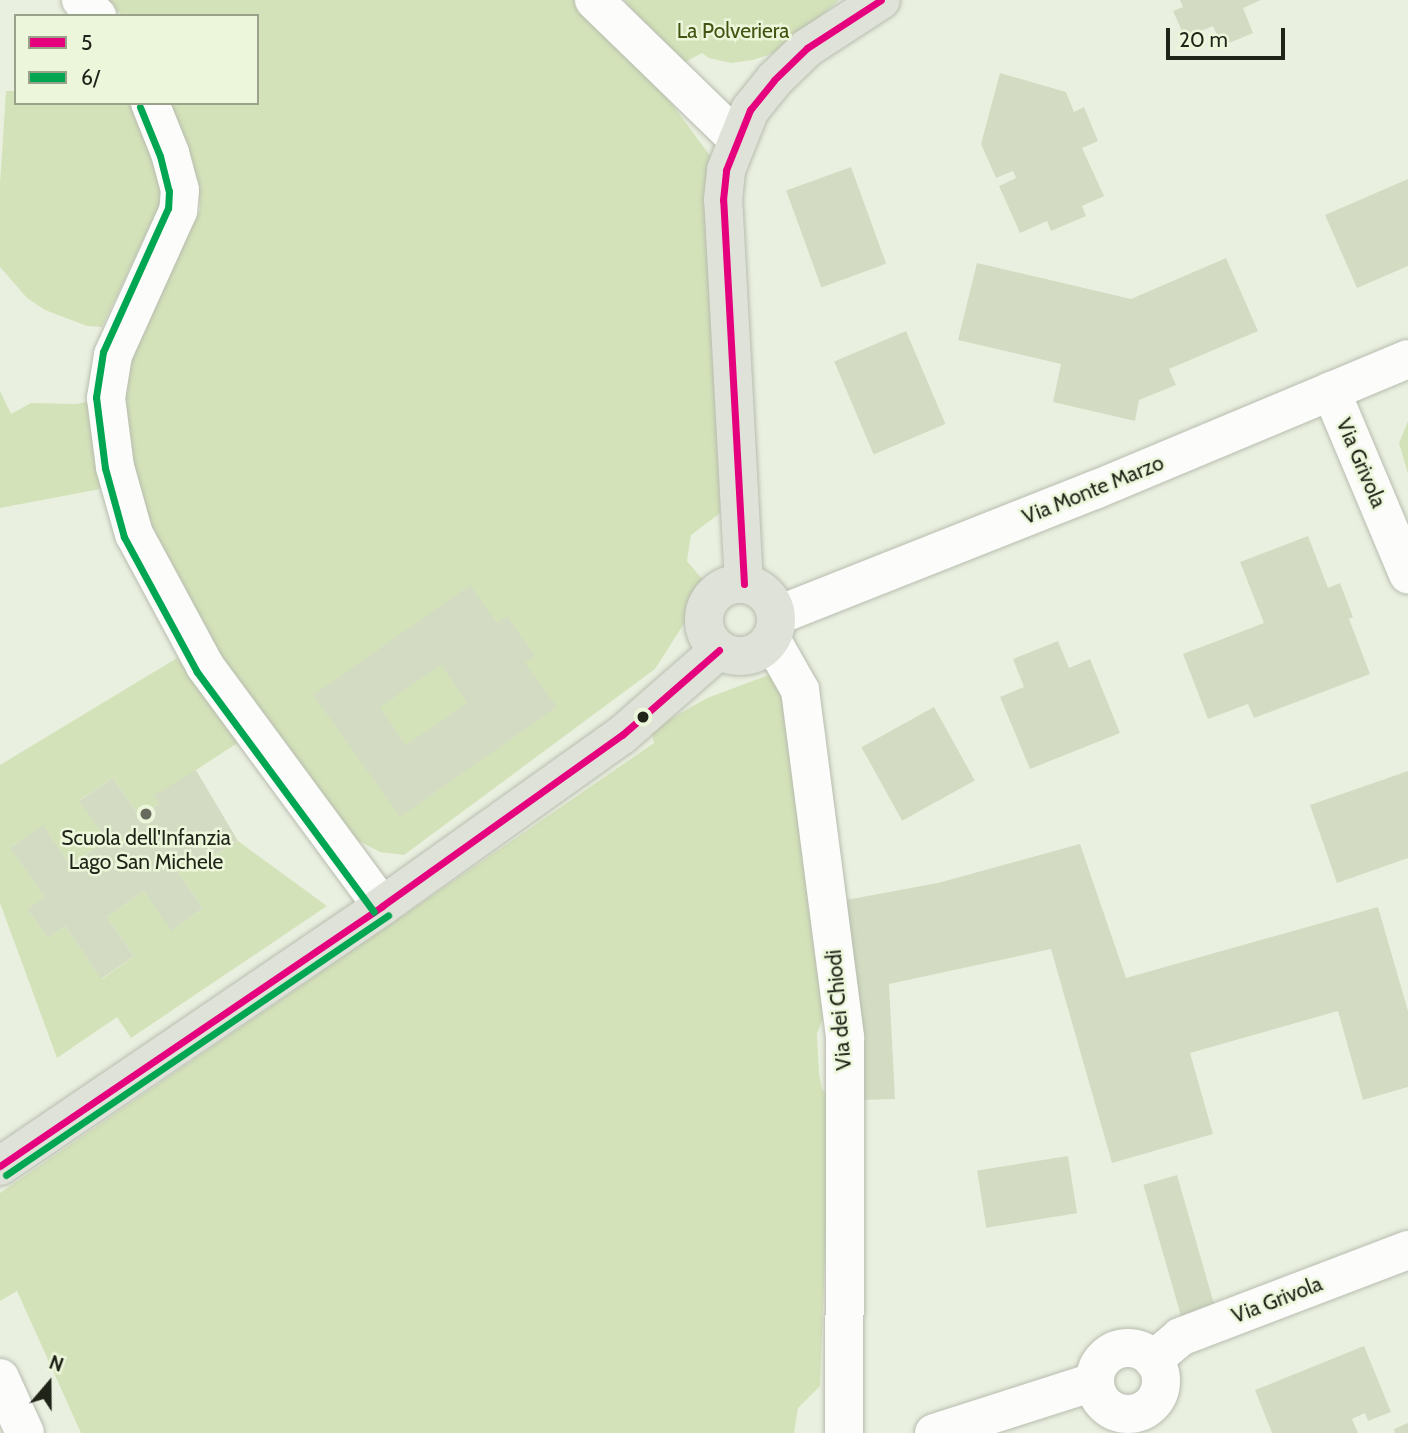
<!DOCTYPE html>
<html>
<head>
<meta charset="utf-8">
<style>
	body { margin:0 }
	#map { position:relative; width:1408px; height:1433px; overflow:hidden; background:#eaf0e0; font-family:Cabin,sans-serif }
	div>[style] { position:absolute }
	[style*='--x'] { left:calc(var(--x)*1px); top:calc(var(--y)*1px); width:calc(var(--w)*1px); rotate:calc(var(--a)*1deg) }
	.green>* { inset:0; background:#d4e2b9 }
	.building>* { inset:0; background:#d3dcc2; transform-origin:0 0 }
	.roads { filter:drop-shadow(0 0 2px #b7bcaf) drop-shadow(0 0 2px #b7bcaf) }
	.minor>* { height:38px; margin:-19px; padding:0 19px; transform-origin:19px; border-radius:19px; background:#fcfdfa }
	.minor>.ring { margin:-19px; padding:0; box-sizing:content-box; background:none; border:38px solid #fcfdfa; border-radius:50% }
	.major>* { height:38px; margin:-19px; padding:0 19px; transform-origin:19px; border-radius:19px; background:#dfe2d8 }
	.major>.ring { margin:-19px; padding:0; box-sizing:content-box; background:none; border:38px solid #dfe2d8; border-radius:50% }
	.bus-1>* { height:7px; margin:-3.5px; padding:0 3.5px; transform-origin:3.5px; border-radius:3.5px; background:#e5007d }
	.bus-2>* { height:7px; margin:-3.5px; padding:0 3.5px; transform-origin:3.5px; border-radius:3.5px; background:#00a651 }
	.dots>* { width:19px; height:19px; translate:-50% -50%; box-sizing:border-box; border:4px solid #ecf6da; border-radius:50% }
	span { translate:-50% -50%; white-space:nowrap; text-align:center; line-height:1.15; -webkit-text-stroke:5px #ecf6da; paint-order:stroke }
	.park-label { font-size:21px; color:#425411 }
	.street-label { font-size:21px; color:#1f2318 }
	.poi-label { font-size:21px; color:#1f2318 }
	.legend { position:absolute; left:14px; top:14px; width:245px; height:91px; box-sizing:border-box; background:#ecf6da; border:2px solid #9aa28c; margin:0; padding:9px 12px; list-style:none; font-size:21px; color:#1f2318 }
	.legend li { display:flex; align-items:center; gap:14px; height:35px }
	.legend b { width:35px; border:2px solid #9aa28c }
	.north { position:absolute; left:14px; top:1349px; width:70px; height:70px; -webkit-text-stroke:5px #ecf6da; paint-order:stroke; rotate:20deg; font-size:19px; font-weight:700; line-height:28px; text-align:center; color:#1f2318 }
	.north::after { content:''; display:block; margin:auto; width:24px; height:32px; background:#1f2318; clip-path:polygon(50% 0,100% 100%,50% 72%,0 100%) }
	.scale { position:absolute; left:1166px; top:28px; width:119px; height:32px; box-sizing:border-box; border:4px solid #1f2318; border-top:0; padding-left:9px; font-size:21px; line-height:24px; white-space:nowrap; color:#1f2318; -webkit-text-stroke:5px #ecf6da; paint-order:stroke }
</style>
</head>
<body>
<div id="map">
	<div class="green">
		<i style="clip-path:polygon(106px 0,575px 0,643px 65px,714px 161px,720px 513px,691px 535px,687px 561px,703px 580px,694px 608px,655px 669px,404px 855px,380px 852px,357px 840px,278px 747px,143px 536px,128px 481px,95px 490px,0 508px,0 391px,11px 414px,31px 403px,76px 404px,106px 398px,131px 355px,200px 210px,198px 180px,170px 103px,257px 103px,257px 16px,123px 16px)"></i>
		<i style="clip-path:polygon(624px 0,839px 0,787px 45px,771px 54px,753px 60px,731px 63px,709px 58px,702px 53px,678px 66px)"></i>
		<i style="clip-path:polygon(16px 88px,16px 103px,132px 103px,164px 177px,160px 205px,102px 327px,87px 326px,45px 310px,27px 298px,0 267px,0 184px,6px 91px,14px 91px)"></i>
		<i style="clip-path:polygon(1408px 421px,1408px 474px,1399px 443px)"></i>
		<i style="clip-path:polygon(177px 658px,239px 742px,196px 770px,159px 804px,140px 817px,113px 778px,80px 800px,107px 840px,70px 865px,43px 826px,11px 847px,45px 897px,28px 910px,48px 938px,65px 926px,102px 979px,134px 956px,107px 917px,144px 891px,172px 930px,203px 908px,176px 869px,192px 858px,197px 866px,238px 841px,327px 906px,131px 1038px,117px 1017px,57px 1058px,0 903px,0 765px)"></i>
		<i style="clip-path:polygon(771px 674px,780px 679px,823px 1018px,817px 1034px,819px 1074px,822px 1089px,831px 1098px,820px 1386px,798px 1408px,794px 1433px,81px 1433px,17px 1291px,0 1301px,0 1193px,654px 743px,651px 730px,707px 698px)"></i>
	</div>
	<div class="building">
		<i style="clip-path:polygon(1180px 0,1261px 0,1243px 8px,1253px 33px,1222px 46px,1213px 26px,1185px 38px,1173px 11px,1183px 7px)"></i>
		<i style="clip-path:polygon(1000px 73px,1066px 92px,1074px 112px,1084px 107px,1098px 141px,1082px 148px,1104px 196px,1082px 206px,1086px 216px,1051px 231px,1047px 221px,1020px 233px,999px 186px,1016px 178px,1013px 171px,996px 178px,981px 144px)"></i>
		<i style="left:851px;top:167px;width:103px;height:69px;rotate:70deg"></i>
		<i style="clip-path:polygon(1408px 179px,1408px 266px,1357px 288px,1325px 215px)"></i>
		<i style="clip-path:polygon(1226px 258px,1258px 331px,1169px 369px,1176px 385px,1139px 400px,1135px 421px,1053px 402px,1061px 364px,958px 340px,977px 263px,1131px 299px)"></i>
		<i style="left:906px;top:331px;width:101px;height:78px;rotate:67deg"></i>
		<i style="clip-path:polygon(1308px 536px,1328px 588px,1340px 583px,1353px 617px,1349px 619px,1370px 674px,1254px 718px,1248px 704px,1208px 719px,1183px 654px,1264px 623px,1240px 562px)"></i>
		<i style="clip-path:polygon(evenodd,470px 585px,497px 623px,507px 616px,535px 656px,525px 663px,557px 707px,400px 817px,313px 695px,470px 585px,441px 665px,467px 703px,406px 745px,380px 707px,441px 665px)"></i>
		<i style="clip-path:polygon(1058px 641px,1069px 668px,1090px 659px,1120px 733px,1030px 769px,1000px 697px,1024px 687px,1013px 659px)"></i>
		<i style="left:934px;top:707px;width:84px;height:83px;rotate:61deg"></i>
		<i style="clip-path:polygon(196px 770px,238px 841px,196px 866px,192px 858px,176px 869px,203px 908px,171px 931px,144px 891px,107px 917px,134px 956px,101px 979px,65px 926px,48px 938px,27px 909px,45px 897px,10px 848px,43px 825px,70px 865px,107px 840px,79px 801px,113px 778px,140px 817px,159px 804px,154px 795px)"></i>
		<i style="clip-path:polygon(1408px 771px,1408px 858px,1337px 883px,1310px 805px)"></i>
		<i style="clip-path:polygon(1080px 844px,1126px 978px,1378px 907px,1408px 1011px,1408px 1087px,1363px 1100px,1338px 1011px,1190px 1053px,1213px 1134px,1112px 1163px,1051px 949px,889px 984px,895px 1099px,860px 1100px,840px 901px,938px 883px)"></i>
		<i style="left:1068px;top:1156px;width:58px;height:92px;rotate:81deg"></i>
		<i style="left:1177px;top:1175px;width:147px;height:35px;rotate:74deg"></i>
		<i style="clip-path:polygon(1364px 1346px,1391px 1412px,1368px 1421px,1365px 1413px,1352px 1419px,1358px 1433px,1272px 1433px,1255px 1390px)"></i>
		<i style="clip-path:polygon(1408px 1423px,1408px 1433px,1395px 1433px,1394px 1429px)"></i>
	</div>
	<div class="roads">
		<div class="minor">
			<i style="--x:81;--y:0;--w:23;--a:45"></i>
			<i style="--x:594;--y:0;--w:199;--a:44.2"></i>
			<i style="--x:150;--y:103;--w:54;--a:68.2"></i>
			<i style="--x:170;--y:153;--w:38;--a:75"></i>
			<i style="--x:180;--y:190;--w:21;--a:95"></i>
			<i style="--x:178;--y:211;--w:158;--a:114.3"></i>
			<i style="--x:113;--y:355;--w:44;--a:99.2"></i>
			<i style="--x:106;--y:398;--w:70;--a:82.6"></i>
			<i style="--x:115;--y:467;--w:70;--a:74.2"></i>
			<i style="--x:134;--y:534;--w:150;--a:61.7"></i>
			<i style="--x:205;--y:666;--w:298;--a:53.6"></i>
			<i style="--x:1331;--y:391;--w:199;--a:67.2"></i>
			<i style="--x:776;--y:616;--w:343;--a:-21.6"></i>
			<i style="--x:1095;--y:490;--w:339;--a:-22.7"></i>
			<i style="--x:771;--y:639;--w:59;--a:60.4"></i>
			<i style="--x:800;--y:690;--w:350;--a:82.6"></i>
			<i style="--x:845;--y:1037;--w:396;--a:90.1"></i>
			<i class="ring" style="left:1095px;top:1348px;width:28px;height:28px"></i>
			<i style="--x:1153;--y:1360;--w:35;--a:-40"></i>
			<i style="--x:1180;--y:1337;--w:244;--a:-20.9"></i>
			<i style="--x:0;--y:1378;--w:60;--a:65.6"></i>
			<i style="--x:934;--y:1433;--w:168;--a:-17.7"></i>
		</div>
		<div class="major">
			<i class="ring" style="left:704px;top:584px;width:34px;height:34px"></i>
			<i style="--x:744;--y:584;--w:385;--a:-93.1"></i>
			<i style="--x:723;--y:200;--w:30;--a:-84"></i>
			<i style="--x:726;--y:170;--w:65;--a:-68.2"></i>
			<i style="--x:750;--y:110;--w:38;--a:-51"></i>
			<i style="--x:774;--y:80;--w:46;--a:-44.1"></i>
			<i style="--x:807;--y:48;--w:88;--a:-33"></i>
			<i style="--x:0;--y:1166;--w:462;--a:-34.2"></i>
			<i style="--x:382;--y:906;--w:295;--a:-35.5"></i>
			<i style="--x:622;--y:735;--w:129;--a:-41.2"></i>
		</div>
	</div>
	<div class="bus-1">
		<i style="--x:744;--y:584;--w:385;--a:-93.1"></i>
		<i style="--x:723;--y:200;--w:30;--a:-84"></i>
		<i style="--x:726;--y:170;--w:65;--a:-68.2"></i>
		<i style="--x:750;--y:110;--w:38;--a:-51"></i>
		<i style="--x:774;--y:80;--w:46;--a:-44.1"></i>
		<i style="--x:807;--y:48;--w:88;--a:-33"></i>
		<i style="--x:0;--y:1166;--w:462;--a:-34.2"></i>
		<i style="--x:382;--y:906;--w:295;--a:-35.5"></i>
		<i style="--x:622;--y:735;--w:129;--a:-41.2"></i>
	</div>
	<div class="bus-2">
		<i style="--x:140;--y:107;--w:53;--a:67.8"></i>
		<i style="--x:160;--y:156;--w:36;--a:76"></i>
		<i style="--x:169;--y:191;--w:17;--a:93"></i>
		<i style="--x:168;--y:208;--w:158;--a:114.3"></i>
		<i style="--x:103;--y:352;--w:46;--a:98.8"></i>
		<i style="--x:96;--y:397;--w:72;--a:82.8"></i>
		<i style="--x:105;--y:468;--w:72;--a:74.6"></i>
		<i style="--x:124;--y:537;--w:153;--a:61.6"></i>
		<i style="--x:197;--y:672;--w:298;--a:53.6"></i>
		<i style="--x:6;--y:1175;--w:462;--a:-34.2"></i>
	</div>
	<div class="dots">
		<i style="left:643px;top:717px;background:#1f2318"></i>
		<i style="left:146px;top:814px;background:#666b5e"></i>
	</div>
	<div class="park-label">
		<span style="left:733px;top:31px">La Polveriera</span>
	</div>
	<div class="street-label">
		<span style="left:1361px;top:463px;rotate:67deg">Via Grivola</span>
		<span style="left:1093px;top:490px;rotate:-22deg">Via Monte Marzo</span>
		<span style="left:839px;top:1010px;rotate:-95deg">Via dei Chiodi</span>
		<span style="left:1277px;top:1300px;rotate:-21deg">Via Grivola</span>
	</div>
	<div class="poi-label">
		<span style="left:146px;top:850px">Scuola dell'Infanzia<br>Lago San Michele</span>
	</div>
	<ul class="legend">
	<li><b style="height:9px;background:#e5007d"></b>5</li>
	<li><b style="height:9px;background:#00a651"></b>6/</li>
	</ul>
	<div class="north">N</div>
	<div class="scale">20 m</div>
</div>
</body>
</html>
